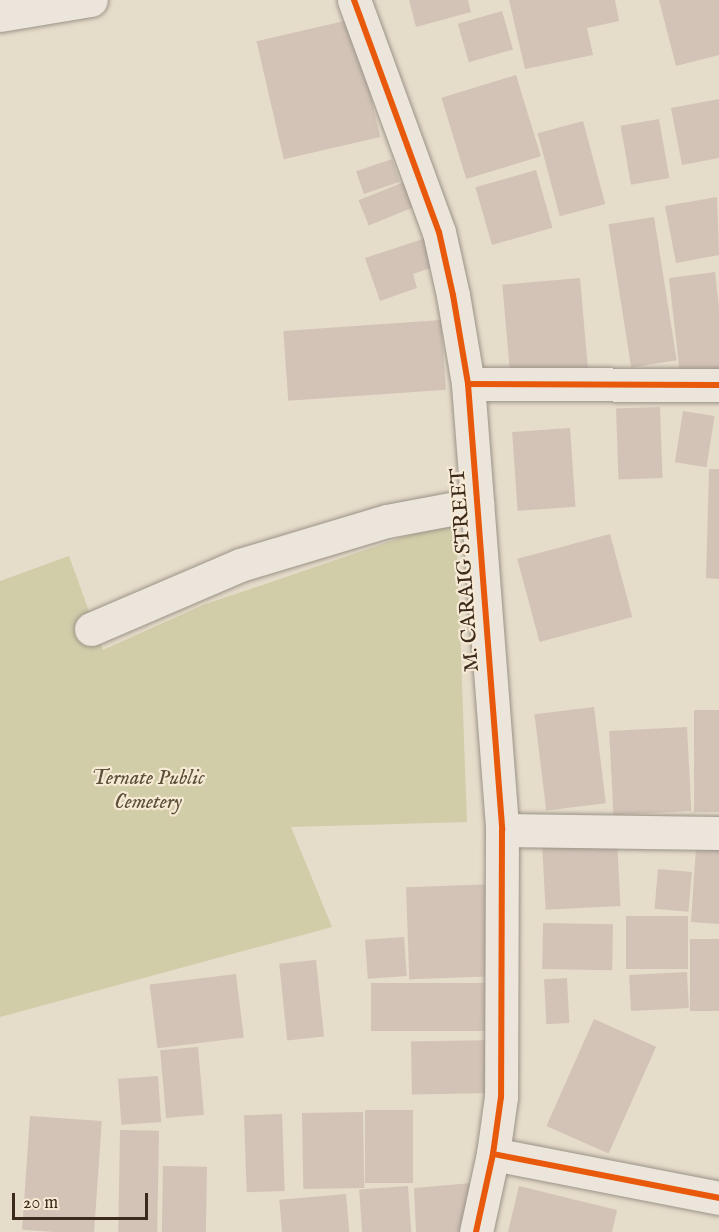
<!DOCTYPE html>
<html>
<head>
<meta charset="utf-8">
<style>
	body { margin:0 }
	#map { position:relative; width:719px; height:1232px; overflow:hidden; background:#e6dcca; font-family:"IM FELL English",serif }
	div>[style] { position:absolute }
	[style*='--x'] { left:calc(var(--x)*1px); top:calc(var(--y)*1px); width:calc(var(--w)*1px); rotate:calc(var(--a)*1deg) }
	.green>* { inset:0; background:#d1cda9 }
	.building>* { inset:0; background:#d3c3b7; transform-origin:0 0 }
	.roads { filter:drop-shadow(0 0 2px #9b9387) drop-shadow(0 0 2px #9b9387) }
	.minor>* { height:33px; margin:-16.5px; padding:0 16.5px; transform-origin:16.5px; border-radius:16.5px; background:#ebe5dc }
	.cycleway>* { height:6px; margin:-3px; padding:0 3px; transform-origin:3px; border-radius:3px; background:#e8590c }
	span { translate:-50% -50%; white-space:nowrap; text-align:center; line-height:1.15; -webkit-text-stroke:4.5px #f7ead4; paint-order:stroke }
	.street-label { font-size:21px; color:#3c2a1c }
	.park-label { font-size:21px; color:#5d5038; font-style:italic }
	.scale { position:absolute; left:12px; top:1193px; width:136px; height:27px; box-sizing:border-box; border:3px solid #3c2a1c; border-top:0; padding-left:8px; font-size:18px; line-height:21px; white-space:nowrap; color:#3c2a1c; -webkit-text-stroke:4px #f7ead4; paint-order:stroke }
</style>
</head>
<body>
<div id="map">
	<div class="green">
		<i style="clip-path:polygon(456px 519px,467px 822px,291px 827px,332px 927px,0 1017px,0 581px,69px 556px,103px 650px,203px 605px)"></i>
	</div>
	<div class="building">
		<i style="clip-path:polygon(409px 0,468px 0,471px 12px,416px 27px)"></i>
		<i style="clip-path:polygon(509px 0,615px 0,619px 21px,587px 28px,593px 55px,525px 69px)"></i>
		<i style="clip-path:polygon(659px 0,719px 0,719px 55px,676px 66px)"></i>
		<i style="left:502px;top:11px;width:40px;height:46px;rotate:74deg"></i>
		<i style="left:353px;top:19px;width:121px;height:99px;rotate:77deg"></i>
		<i style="left:516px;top:75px;width:85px;height:78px;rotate:73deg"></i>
		<i style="clip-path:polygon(719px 99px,719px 158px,682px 165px,671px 108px)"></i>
		<i style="left:659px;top:119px;width:60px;height:39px;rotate:80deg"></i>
		<i style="left:583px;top:121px;width:86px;height:47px;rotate:75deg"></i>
		<i style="left:392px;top:159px;width:24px;height:38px;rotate:71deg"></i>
		<i style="left:536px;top:170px;width:60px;height:63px;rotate:74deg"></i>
		<i style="left:404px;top:182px;width:27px;height:49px;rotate:68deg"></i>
		<i style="clip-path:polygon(717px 197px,719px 255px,676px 263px,665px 206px)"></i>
		<i style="left:654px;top:217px;width:145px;height:46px;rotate:81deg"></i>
		<i style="clip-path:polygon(429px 237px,439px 265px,413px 274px,417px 288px,380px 301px,365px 258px)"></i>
		<i style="clip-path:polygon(715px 272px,719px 307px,719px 379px,681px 383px,669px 278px)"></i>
		<i style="left:580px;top:278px;width:95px;height:78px;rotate:85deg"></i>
		<i style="left:441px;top:320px;width:70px;height:158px;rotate:86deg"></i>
		<i style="left:660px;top:407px;width:71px;height:44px;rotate:88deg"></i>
		<i style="left:683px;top:411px;width:32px;height:52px;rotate:9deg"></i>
		<i style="left:570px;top:428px;width:79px;height:58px;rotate:86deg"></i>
		<i style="clip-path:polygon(709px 469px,719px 469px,719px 579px,706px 578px)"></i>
		<i style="left:610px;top:534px;width:86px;height:96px;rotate:75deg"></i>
		<i style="left:594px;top:707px;width:97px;height:60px;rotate:83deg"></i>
		<i style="left:719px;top:710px;width:102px;height:25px;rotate:90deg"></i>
		<i style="left:687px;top:727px;width:84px;height:78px;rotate:87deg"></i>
		<i style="left:617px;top:840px;width:66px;height:75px;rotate:87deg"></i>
		<i style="clip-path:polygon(696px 848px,719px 850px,719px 924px,691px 922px)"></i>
		<i style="left:658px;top:869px;width:34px;height:40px;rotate:5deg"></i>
		<i style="left:498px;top:884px;width:92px;height:92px;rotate:88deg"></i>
		<i style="left:688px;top:916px;width:53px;height:62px;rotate:90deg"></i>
		<i style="left:543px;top:923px;width:70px;height:46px;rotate:1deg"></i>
		<i style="left:404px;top:937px;width:39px;height:39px;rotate:86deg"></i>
		<i style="left:690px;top:939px;width:29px;height:72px"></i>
		<i style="left:316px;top:960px;width:77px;height:37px;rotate:84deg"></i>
		<i style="left:687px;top:972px;width:36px;height:58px;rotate:87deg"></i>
		<i style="left:236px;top:974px;width:64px;height:87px;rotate:83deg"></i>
		<i style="left:567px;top:978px;width:45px;height:23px;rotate:87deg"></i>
		<i style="left:494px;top:983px;width:48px;height:123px;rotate:90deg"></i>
		<i style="left:594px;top:1019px;width:68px;height:117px;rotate:24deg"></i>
		<i style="left:495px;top:1040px;width:53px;height:84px;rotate:89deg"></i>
		<i style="left:198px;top:1047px;width:68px;height:38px;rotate:85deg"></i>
		<i style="left:158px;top:1076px;width:46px;height:40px;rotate:86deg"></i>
		<i style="left:365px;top:1110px;width:48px;height:73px"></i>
		<i style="left:363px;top:1112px;width:76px;height:61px;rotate:89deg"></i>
		<i style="left:282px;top:1114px;width:77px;height:38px;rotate:88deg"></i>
		<i style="left:30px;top:1116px;width:72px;height:114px;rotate:4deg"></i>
		<i style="left:120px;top:1130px;width:39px;height:102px;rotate:1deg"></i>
		<i style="left:163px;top:1166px;width:44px;height:66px;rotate:1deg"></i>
		<i style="clip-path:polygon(483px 1182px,466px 1232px,416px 1232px,414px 1188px)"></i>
		<i style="left:408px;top:1186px;width:46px;height:49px;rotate:86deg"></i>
		<i style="clip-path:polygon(519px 1186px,617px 1210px,612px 1232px,508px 1232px)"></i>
		<i style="left:346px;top:1194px;width:38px;height:67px;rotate:85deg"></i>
	</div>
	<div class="roads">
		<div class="minor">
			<i style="--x:354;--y:0;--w:247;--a:69.9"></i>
			<i style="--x:439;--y:232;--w:65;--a:77.5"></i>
			<i style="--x:453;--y:295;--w:90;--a:80.4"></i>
			<i style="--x:468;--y:384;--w:447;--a:85.6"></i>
			<i style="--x:502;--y:830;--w:267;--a:90.2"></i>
			<i style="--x:501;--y:1097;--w:58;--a:98"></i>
			<i style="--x:493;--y:1154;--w:80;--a:102.3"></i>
			<i style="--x:0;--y:15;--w:92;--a:-9.4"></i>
			<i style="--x:468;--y:384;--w:251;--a:0.2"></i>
			<i style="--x:91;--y:629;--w:162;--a:-23.2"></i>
			<i style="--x:240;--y:565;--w:153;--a:-16.7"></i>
			<i style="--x:387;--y:521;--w:92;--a:-10.7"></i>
			<i style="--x:502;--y:830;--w:217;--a:0.8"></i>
			<i style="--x:493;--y:1154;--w:230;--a:11"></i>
		</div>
	</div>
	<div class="cycleway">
		<i style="--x:354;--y:0;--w:247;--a:69.9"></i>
		<i style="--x:439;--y:232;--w:65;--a:77.5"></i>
		<i style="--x:453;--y:295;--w:90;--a:80.4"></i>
		<i style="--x:468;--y:384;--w:447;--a:85.6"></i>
		<i style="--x:502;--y:830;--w:267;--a:90.2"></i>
		<i style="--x:501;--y:1097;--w:58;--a:98"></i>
		<i style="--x:493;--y:1154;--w:80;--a:102.3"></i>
		<i style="--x:468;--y:384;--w:251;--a:0.2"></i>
		<i style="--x:493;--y:1154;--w:230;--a:11"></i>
	</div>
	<div class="street-label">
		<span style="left:466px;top:570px;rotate:-94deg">M. CARAIG STREET</span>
	</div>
	<div class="park-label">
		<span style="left:148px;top:791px">Ternate Public<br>Cemetery</span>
	</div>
	<div class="scale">20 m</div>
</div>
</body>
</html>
